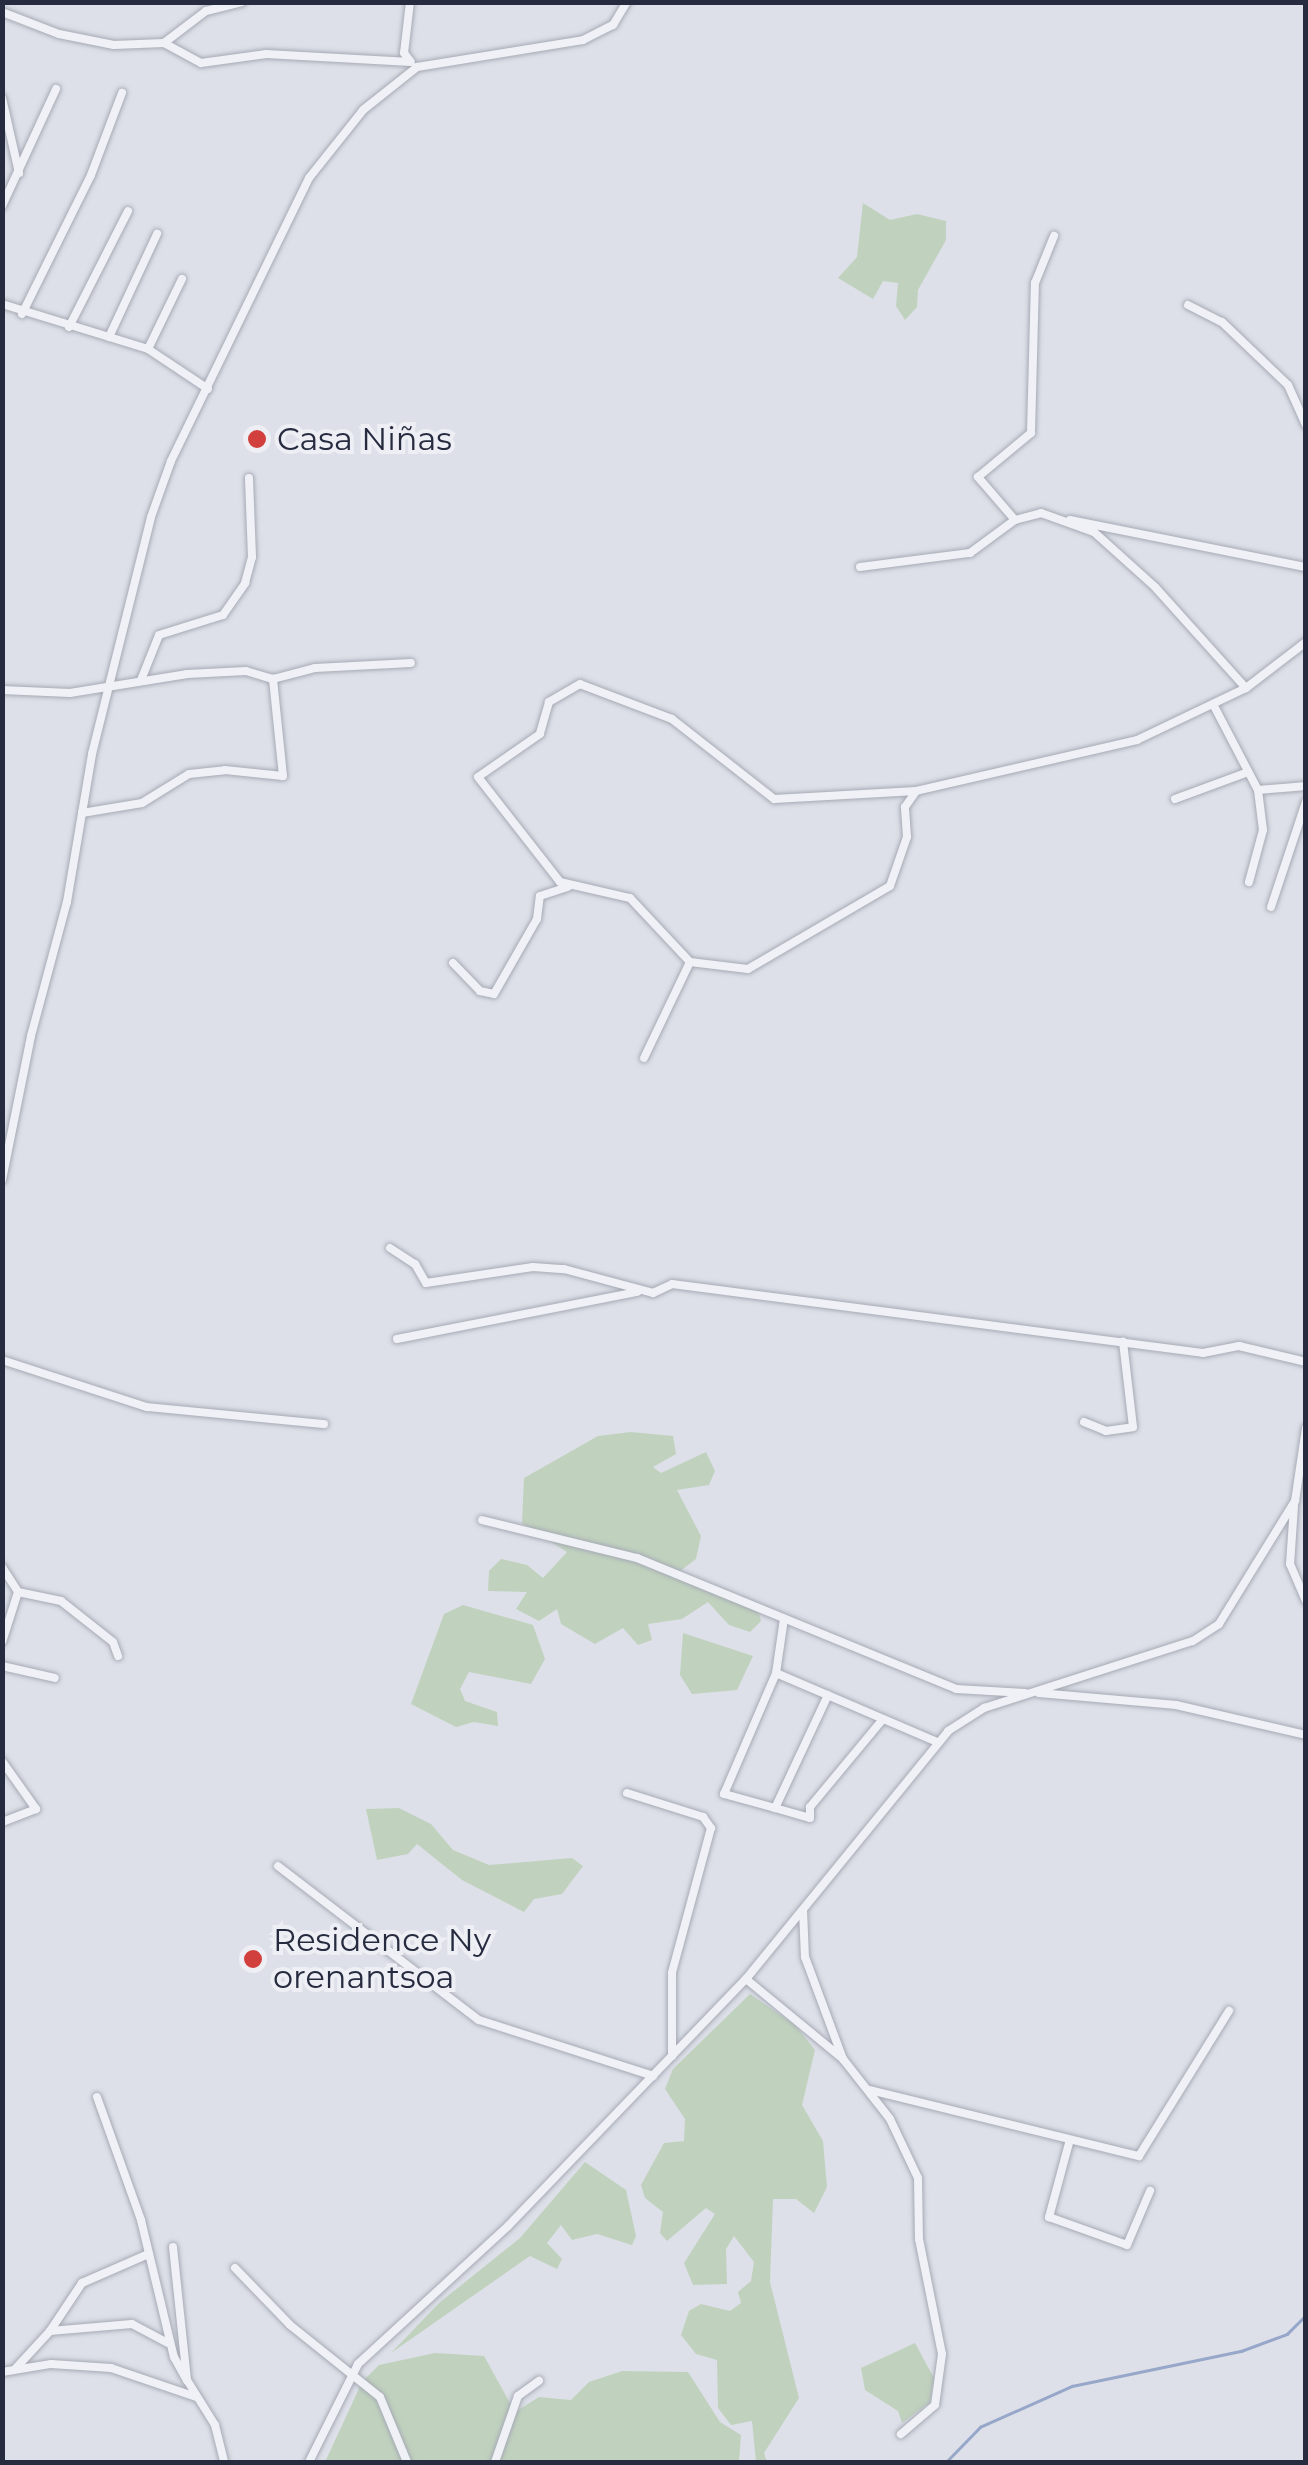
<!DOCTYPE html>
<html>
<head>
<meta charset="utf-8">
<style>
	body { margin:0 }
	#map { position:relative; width:1308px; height:2465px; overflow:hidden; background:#dde0e8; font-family:Montserrat,sans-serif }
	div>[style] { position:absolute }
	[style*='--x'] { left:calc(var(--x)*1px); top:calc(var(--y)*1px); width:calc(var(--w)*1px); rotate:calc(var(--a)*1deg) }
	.green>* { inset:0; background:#c0d2be }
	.stream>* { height:2.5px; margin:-1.25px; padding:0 1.25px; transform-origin:1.25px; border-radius:1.25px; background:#97a7c9 }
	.roads { filter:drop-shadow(0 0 2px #a6aab5) drop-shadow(0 0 2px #a6aab5) }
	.minor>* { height:8px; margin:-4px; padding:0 4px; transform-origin:4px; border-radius:4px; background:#f0f1f6 }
	.dots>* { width:28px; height:28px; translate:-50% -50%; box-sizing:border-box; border:5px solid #edeff5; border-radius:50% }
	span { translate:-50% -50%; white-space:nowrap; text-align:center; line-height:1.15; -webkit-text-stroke:8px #edeff5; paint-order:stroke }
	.poi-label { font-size:32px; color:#262b3f }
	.left { translate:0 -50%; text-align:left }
	.frame { position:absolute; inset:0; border:5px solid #262b3f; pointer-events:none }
</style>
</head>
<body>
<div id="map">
	<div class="green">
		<i style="clip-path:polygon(863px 203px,890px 220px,917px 214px,946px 221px,946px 240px,918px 290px,917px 307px,905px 320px,896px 306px,898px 283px,883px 281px,873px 299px,838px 278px,857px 257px)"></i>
		<i style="clip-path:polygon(631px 1432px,673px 1436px,676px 1454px,653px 1467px,661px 1473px,706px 1452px,715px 1471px,709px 1485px,677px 1490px,701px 1536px,696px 1559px,680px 1571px,757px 1604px,761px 1621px,750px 1632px,729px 1625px,708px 1602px,682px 1619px,648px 1624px,652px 1640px,638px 1645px,623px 1628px,595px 1644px,561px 1624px,557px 1609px,539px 1621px,516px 1609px,527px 1592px,488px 1591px,489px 1571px,501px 1559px,527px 1565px,543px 1578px,567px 1552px,522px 1523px,524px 1478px,598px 1436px)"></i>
		<i style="clip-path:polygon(463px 1605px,533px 1625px,545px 1659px,531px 1684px,469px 1672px,460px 1689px,465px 1701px,497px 1712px,498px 1726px,474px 1722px,456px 1727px,411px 1704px,444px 1614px)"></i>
		<i style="clip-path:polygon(683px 1633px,753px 1656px,737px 1690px,692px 1694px,680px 1675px)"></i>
		<i style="clip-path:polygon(399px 1808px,431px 1824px,453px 1850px,489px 1865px,572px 1858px,583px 1866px,562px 1894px,534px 1899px,524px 1912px,462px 1880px,417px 1844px,408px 1854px,377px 1860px,366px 1809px)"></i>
		<i style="clip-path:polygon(750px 1994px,795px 2025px,815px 2050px,802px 2105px,823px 2141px,827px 2187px,814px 2213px,796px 2199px,773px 2199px,770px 2282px,799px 2398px,764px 2453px,767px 2462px,756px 2462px,752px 2421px,731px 2425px,718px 2408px,717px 2360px,696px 2354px,681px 2335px,689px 2311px,701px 2304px,730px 2311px,741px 2303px,738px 2292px,751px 2281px,754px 2262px,734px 2236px,726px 2249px,727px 2284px,693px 2285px,684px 2263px,715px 2214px,706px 2208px,667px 2241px,660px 2233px,663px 2212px,645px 2198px,641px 2185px,664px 2143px,684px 2141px,685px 2119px,665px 2089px,673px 2069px)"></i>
		<i style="clip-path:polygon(585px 2162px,626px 2190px,636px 2236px,632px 2245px,597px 2234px,572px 2240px,561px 2225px,547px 2243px,562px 2259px,557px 2269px,530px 2256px,391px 2353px,439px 2303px,520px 2238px)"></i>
		<i style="clip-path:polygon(915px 2343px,934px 2378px,930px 2402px,902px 2423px,898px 2411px,865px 2390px,861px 2368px)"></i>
		<i style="clip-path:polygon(435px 2353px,484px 2356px,515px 2412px,539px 2397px,571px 2400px,589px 2382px,622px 2371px,688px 2372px,720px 2422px,741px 2435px,739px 2462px,325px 2462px,362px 2382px,379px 2365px)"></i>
	</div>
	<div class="stream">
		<i style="--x:946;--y:2462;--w:49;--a:-45.8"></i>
		<i style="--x:980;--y:2427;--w:101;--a:-24"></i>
		<i style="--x:1072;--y:2386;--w:173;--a:-11.7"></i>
		<i style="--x:1241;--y:2351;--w:49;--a:-20.3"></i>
		<i style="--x:1287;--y:2334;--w:27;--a:-45"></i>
	</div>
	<div class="roads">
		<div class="minor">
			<i style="--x:410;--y:2;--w:51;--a:96.7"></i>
			<i style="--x:404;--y:53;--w:10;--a:53"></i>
			<i style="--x:2;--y:12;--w:61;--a:21.1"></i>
			<i style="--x:59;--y:34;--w:56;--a:11.3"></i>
			<i style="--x:114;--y:45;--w:50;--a:-2.3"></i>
			<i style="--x:164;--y:43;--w:53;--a:-37.3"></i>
			<i style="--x:206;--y:11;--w:37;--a:-14"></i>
			<i style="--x:164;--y:43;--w:42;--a:28.4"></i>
			<i style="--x:201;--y:63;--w:66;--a:-7.9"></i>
			<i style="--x:266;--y:54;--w:145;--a:3.2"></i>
			<i style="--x:2;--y:98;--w:77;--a:77.2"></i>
			<i style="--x:2;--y:206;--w:129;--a:-65.2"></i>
			<i style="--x:2;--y:304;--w:153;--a:17.1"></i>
			<i style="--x:148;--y:349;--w:72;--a:33.7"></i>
			<i style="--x:1188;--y:305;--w:38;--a:27"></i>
			<i style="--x:1222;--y:322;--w:91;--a:43.7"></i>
			<i style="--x:1288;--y:385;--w:44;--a:65.8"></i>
			<i style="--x:22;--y:314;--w:155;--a:-63.6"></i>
			<i style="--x:91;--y:175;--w:88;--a:-69.3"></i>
			<i style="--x:69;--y:327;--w:130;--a:-63"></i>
			<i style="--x:109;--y:337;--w:114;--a:-65"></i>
			<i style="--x:148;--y:349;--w:78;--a:-64.1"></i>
			<i style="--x:1015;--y:520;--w:57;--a:-130.7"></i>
			<i style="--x:978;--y:477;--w:69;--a:-39.7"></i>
			<i style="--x:1031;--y:433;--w:150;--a:-88.5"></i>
			<i style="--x:1035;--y:283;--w:51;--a:-68"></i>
			<i style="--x:1070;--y:520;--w:241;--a:11.3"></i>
			<i style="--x:860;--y:567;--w:111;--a:-7.3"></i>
			<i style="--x:970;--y:553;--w:56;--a:-36.3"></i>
			<i style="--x:1015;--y:520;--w:27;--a:-15"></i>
			<i style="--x:1041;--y:513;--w:56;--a:19.7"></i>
			<i style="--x:1094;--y:532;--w:82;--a:42"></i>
			<i style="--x:1155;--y:587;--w:136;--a:48"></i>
			<i style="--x:141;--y:680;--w:48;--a:-68.2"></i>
			<i style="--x:159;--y:635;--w:67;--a:-17.4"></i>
			<i style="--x:223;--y:615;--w:39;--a:-55"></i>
			<i style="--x:245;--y:583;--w:27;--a:-75"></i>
			<i style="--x:252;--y:557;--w:79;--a:-92.2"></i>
			<i style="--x:2;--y:690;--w:68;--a:2.5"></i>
			<i style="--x:70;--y:693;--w:119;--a:-9.2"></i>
			<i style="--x:187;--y:674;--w:59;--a:-2.9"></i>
			<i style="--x:246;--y:671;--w:28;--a:17"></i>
			<i style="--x:273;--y:679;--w:43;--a:-14.7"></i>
			<i style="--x:315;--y:668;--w:96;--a:-3"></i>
			<i style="--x:1214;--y:706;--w:95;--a:62.4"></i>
			<i style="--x:1258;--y:790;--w:40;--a:82.9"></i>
			<i style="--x:1263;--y:830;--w:54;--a:105.1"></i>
			<i style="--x:1258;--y:790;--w:48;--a:-4.8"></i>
			<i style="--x:916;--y:791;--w:142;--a:176.8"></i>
			<i style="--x:774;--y:799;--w:130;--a:-141.9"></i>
			<i style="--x:672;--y:719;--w:98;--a:-159.2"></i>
			<i style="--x:580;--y:684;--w:36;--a:150"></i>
			<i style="--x:549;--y:702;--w:33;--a:106"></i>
			<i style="--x:540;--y:734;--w:75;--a:145.3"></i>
			<i style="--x:478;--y:777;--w:133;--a:52"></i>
			<i style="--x:560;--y:882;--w:72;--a:12.9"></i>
			<i style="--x:630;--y:898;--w:88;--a:46.8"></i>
			<i style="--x:690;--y:962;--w:58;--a:6.9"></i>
			<i style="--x:748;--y:969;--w:164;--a:-30.3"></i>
			<i style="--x:890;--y:886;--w:52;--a:-70.9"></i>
			<i style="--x:907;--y:837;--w:30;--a:-94"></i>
			<i style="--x:905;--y:807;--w:19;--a:-55"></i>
			<i style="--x:916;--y:791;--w:227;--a:-13"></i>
			<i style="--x:1137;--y:740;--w:121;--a:-25.5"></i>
			<i style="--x:1246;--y:688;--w:76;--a:-37.5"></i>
			<i style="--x:1175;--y:799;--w:78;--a:-20.3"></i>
			<i style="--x:82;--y:813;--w:61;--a:-9.5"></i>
			<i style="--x:142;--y:803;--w:55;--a:-31.7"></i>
			<i style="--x:189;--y:774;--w:36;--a:-6"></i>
			<i style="--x:225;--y:770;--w:58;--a:5.9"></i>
			<i style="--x:283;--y:776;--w:98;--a:-95.9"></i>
			<i style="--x:1271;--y:907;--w:111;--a:-71.6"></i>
			<i style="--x:453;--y:963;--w:39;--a:46"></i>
			<i style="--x:480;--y:991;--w:14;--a:12"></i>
			<i style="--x:494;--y:994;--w:86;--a:-60.2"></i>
			<i style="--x:537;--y:919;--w:23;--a:-83"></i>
			<i style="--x:540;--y:896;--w:29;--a:-18"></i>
			<i style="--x:644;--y:1058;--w:106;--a:-64.4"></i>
			<i style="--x:2;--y:1180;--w:147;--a:-78.6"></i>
			<i style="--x:31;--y:1036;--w:139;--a:-75"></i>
			<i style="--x:67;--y:902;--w:150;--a:-80.4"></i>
			<i style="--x:92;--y:754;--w:244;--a:-76"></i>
			<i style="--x:151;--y:517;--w:59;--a:-70.3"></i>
			<i style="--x:171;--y:461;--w:315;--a:-64"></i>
			<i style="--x:309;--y:178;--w:87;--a:-51.5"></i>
			<i style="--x:363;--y:110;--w:69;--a:-38.5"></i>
			<i style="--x:417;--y:67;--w:168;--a:-9.2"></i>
			<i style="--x:583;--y:40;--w:34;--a:-27"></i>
			<i style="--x:613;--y:25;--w:27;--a:-59"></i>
			<i style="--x:390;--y:1248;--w:30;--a:33"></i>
			<i style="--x:415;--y:1264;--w:22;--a:60"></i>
			<i style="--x:426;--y:1283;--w:108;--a:-8.5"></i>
			<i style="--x:533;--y:1267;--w:31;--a:4"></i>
			<i style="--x:564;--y:1269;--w:92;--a:15.1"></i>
			<i style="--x:653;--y:1293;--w:21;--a:-25"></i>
			<i style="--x:672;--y:1284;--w:535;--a:7.4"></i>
			<i style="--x:1203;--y:1353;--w:37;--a:-11"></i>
			<i style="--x:1239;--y:1346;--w:69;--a:13.4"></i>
			<i style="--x:397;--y:1339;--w:245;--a:-11.1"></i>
			<i style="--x:2;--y:1360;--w:152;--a:18"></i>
			<i style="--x:147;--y:1407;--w:178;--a:5.5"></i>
			<i style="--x:1084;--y:1422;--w:24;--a:22"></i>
			<i style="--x:1106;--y:1431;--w:27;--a:-8"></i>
			<i style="--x:1133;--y:1427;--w:86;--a:-96.7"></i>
			<i style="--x:1294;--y:1506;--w:58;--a:93.9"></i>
			<i style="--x:1290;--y:1564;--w:40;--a:66.6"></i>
			<i style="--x:482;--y:1520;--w:160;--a:13.8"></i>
			<i style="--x:637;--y:1558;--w:345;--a:22.3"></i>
			<i style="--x:956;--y:1689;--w:69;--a:3.3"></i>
			<i style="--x:2;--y:1567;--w:30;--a:57"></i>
			<i style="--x:18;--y:1592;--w:52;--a:107.7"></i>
			<i style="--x:18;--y:1592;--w:44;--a:11.8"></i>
			<i style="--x:61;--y:1601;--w:66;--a:38.3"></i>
			<i style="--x:113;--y:1642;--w:15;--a:70"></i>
			<i style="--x:2;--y:1666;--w:54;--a:12.8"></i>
			<i style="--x:776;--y:1673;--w:55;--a:-81.6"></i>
			<i style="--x:1039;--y:1693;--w:138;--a:5"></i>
			<i style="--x:1176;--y:1705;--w:133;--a:13"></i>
			<i style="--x:828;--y:1695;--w:125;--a:115.1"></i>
			<i style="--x:775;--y:1808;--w:53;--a:-164.6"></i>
			<i style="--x:724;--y:1794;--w:132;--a:-66.7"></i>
			<i style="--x:776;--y:1673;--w:175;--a:23.2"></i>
			<i style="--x:2;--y:1761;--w:59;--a:54.7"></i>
			<i style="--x:36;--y:1809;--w:36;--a:159"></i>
			<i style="--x:627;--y:1793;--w:80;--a:17.5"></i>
			<i style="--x:703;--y:1817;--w:14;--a:54"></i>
			<i style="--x:711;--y:1828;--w:150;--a:105.1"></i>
			<i style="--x:672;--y:1973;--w:83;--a:90"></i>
			<i style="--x:775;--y:1808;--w:36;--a:16"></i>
			<i style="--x:810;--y:1818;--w:11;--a:-90"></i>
			<i style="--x:810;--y:1807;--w:114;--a:-50.3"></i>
			<i style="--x:278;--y:1866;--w:253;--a:37.5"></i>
			<i style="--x:479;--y:2020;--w:183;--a:17.8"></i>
			<i style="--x:803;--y:1910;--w:47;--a:87.6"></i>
			<i style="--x:805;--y:1957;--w:109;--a:69.6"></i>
			<i style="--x:843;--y:2059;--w:76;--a:51.9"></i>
			<i style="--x:890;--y:2119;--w:65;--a:64.6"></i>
			<i style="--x:918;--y:2178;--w:61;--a:89.1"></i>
			<i style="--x:919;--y:2239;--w:117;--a:78.7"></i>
			<i style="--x:942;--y:2354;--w:51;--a:97.8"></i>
			<i style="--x:935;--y:2405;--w:45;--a:139.5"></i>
			<i style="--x:746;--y:1979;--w:126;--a:39.5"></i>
			<i style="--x:870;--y:2090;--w:277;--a:13.8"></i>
			<i style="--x:1139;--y:2156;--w:171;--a:-58.2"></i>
			<i style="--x:97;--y:2097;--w:131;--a:70.3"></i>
			<i style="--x:141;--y:2220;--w:141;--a:76.5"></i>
			<i style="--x:174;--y:2357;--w:26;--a:61"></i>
			<i style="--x:1069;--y:2143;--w:77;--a:105.1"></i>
			<i style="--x:1049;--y:2217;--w:83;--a:19.7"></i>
			<i style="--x:1127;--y:2245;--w:59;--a:-66.9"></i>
			<i style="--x:173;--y:2247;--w:134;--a:84"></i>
			<i style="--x:187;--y:2380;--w:53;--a:58.1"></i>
			<i style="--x:215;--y:2425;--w:38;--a:76"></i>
			<i style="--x:235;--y:2268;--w:79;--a:46"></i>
			<i style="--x:290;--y:2325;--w:115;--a:38.7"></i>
			<i style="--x:380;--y:2397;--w:70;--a:67.4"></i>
			<i style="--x:50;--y:2331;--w:58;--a:-56.3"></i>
			<i style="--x:82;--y:2283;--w:70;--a:-23.6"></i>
			<i style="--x:16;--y:2368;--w:50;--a:-47.4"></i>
			<i style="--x:50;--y:2331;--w:82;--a:-4.9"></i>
			<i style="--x:132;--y:2324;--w:40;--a:28"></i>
			<i style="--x:2;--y:2372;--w:50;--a:-9.3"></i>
			<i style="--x:51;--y:2364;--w:60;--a:3.8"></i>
			<i style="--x:111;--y:2368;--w:90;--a:18.8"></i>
			<i style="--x:309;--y:2462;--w:110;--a:-63.4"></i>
			<i style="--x:358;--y:2364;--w:205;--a:-42.6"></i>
			<i style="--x:509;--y:2225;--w:342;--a:-46.1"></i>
			<i style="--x:746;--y:1979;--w:320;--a:-50.8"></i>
			<i style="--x:948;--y:1731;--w:43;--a:-32.6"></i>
			<i style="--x:984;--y:1708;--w:219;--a:-17.8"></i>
			<i style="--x:1193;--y:1641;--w:31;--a:-33"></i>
			<i style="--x:1219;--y:1624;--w:145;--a:-58.3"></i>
			<i style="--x:1295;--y:1501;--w:74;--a:-81.4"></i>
			<i style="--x:495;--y:2462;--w:70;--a:-70.8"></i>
			<i style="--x:518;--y:2396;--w:26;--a:-36"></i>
		</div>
	</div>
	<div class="dots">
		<i style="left:257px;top:439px;background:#d1403d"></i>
		<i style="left:253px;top:1959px;background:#d1403d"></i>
	</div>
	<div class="poi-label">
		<span class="left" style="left:277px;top:439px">Casa Niñas</span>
		<span class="left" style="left:273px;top:1959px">Residence Ny<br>orenantsoa</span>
	</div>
	<div class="frame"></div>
</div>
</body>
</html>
